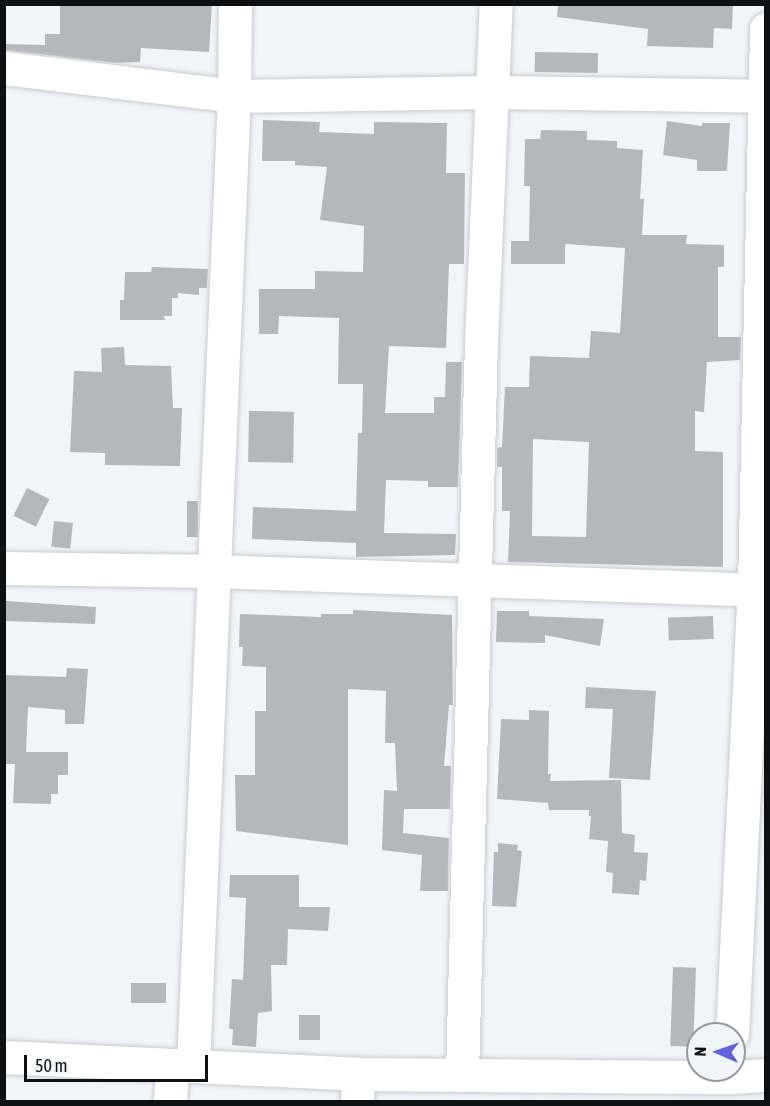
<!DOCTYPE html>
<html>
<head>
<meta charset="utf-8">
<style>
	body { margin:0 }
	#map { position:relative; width:770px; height:1106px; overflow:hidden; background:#f1f5fa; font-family:"Asap Condensed",sans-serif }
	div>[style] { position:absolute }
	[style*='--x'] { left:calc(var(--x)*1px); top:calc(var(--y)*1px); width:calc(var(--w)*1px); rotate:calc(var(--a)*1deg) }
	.building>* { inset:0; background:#b4b8bc; transform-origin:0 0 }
	.roads { filter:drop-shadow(0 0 2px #c8ccd1) drop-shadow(0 0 2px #c8ccd1) }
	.minor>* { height:33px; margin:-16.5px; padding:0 16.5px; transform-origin:16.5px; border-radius:16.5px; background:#fff }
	span { translate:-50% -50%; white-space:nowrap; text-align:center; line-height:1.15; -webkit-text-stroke:4.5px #f1f5fa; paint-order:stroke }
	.frame { position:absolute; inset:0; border:6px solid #0f1012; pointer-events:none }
	.north { position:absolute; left:686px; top:1022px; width:60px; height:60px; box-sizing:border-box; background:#f1f5fa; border:2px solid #97999d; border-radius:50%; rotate:272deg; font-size:16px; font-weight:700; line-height:24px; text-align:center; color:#0f1012 }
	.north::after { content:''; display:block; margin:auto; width:21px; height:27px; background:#6363dc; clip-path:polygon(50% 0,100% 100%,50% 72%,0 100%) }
	.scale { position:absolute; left:24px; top:1055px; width:184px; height:27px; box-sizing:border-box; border:3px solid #0f1012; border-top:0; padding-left:8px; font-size:18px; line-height:21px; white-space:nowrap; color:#0f1012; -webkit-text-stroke:4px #f1f5fa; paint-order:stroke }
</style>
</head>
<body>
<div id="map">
	<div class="building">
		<i style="clip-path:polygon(60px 4px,212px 4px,209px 52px,141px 48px,140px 62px,115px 63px,4px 50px,4px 44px,45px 45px,45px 34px,60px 34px)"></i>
		<i style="clip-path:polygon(558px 4px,733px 4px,732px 29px,714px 28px,713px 48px,647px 46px,648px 29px,557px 17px)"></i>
		<i style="left:535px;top:52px;width:63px;height:20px;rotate:1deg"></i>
		<i style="clip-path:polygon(263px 120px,320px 122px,319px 132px,374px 134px,374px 122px,447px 123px,446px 173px,465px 173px,464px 264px,449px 264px,446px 348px,389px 346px,385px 413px,434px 413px,434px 397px,445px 397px,446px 362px,462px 362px,458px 487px,428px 487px,428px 481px,386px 480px,384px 533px,456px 534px,455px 555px,356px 557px,356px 543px,252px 539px,253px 507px,356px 511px,358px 433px,362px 433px,363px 384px,338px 384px,339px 318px,279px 316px,278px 334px,259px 334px,259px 289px,315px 289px,315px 271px,363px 272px,364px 226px,320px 220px,327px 167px,295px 165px,295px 161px,262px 161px)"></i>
		<i style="clip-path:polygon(667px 121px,702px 126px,702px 123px,730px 123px,727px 171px,697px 171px,697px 160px,663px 155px)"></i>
		<i style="clip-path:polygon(evenodd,541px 130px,587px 131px,587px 140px,617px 141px,617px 148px,643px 150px,640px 199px,644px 199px,642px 235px,687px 235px,686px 244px,724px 245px,724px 267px,718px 267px,718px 337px,741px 337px,740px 360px,707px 362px,704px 412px,695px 411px,695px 451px,723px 452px,723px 567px,508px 562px,510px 511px,502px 511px,502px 467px,497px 467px,497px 448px,502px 447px,505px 387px,529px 387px,530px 356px,589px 358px,591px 331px,620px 333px,625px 248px,565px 244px,565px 264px,511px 264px,511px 241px,529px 241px,530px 186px,524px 186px,525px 139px,540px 139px,541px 130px,533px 439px,589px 442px,586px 537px,532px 536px,533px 439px)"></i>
		<i style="clip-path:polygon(152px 267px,208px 269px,207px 288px,199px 288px,199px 295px,178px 293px,178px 298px,172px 298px,172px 316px,164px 316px,165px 320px,120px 320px,120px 300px,124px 300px,125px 272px,151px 272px)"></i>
		<i style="clip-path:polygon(124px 347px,125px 365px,171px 366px,173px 408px,182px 408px,180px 466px,105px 465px,105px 453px,70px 452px,74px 371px,102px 372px,101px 348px)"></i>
		<i style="left:249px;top:411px;width:45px;height:51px;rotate:1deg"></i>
		<i style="left:27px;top:488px;width:25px;height:31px;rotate:26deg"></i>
		<i style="left:187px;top:501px;width:11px;height:36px"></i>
		<i style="left:54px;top:521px;width:19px;height:26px;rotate:6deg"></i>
		<i style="clip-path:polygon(6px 601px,96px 607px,95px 624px,6px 621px)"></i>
		<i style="clip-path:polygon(353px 610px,452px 615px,453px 705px,449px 705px,444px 766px,451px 766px,450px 809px,404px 809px,403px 833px,449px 838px,448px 891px,420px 891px,422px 855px,382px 850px,384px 790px,397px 791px,395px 743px,385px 743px,386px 691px,348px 689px,348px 845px,236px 831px,235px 775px,255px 775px,255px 711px,266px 711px,266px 667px,242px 666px,243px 647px,239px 647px,240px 614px,321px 617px,321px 614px,353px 614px)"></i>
		<i style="clip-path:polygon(497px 611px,529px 611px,529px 616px,604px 619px,600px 646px,545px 635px,545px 643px,496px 642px)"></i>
		<i style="left:713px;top:616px;width:23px;height:45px;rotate:88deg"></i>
		<i style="clip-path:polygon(67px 668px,88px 669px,84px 724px,65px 724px,65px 710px,28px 707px,26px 752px,68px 752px,68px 775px,58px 775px,58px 794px,51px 794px,51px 804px,13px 803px,15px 764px,4px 764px,4px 675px,66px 677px)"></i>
		<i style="clip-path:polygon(586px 687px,656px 691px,650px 780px,609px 778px,613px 709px,585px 708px)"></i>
		<i style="clip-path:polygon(529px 710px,549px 711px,548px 774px,551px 774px,550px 781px,621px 780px,622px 833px,635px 835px,634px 852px,648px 853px,646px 881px,640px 880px,639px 895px,612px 893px,613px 873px,606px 872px,608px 841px,589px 839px,591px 816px,589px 816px,589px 810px,549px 810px,548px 803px,497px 799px,501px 719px,529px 720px)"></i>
		<i style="clip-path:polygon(498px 843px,518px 845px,517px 850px,522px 851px,516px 907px,492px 906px,494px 852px,498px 852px)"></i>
		<i style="clip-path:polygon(230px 875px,299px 875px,299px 907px,330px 907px,328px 931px,288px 929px,287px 965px,271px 965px,272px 1011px,258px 1013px,256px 1047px,232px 1045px,233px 1029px,229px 1029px,232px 979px,243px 980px,246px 898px,229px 897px)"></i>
		<i style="left:673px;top:967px;width:23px;height:79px;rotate:2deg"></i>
		<i style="left:131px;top:983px;width:35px;height:20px"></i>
		<i style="left:299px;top:1015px;width:21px;height:25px"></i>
	</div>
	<div class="roads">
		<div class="minor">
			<i style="--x:4;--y:68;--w:232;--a:6.9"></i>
			<i style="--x:234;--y:96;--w:258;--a:-0.9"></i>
			<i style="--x:492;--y:92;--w:274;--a:0.8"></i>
			<i style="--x:4;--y:568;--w:208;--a:0.8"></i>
			<i style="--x:212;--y:571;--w:554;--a:1.96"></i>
			<i style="--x:732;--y:1034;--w:446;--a:-87.2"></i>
			<i style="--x:754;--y:589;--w:560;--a:-88.77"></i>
			<i style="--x:4;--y:1057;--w:354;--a:2.7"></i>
			<i style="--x:358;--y:1074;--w:372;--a:0.5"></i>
			<i style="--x:730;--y:1077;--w:36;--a:-3"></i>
			<i style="--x:193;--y:1065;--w:970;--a:-87.58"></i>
			<i style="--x:234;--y:96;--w:92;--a:-89.4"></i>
			<i style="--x:462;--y:1075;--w:733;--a:-88.52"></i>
			<i style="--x:481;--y:342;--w:338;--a:-87.5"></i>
			<i style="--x:170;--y:1102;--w:36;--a:-87"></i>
			<i style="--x:357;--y:1102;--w:28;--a:-88"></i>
		</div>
	</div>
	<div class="frame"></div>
	<div class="north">N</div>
	<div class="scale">50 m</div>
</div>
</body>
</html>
